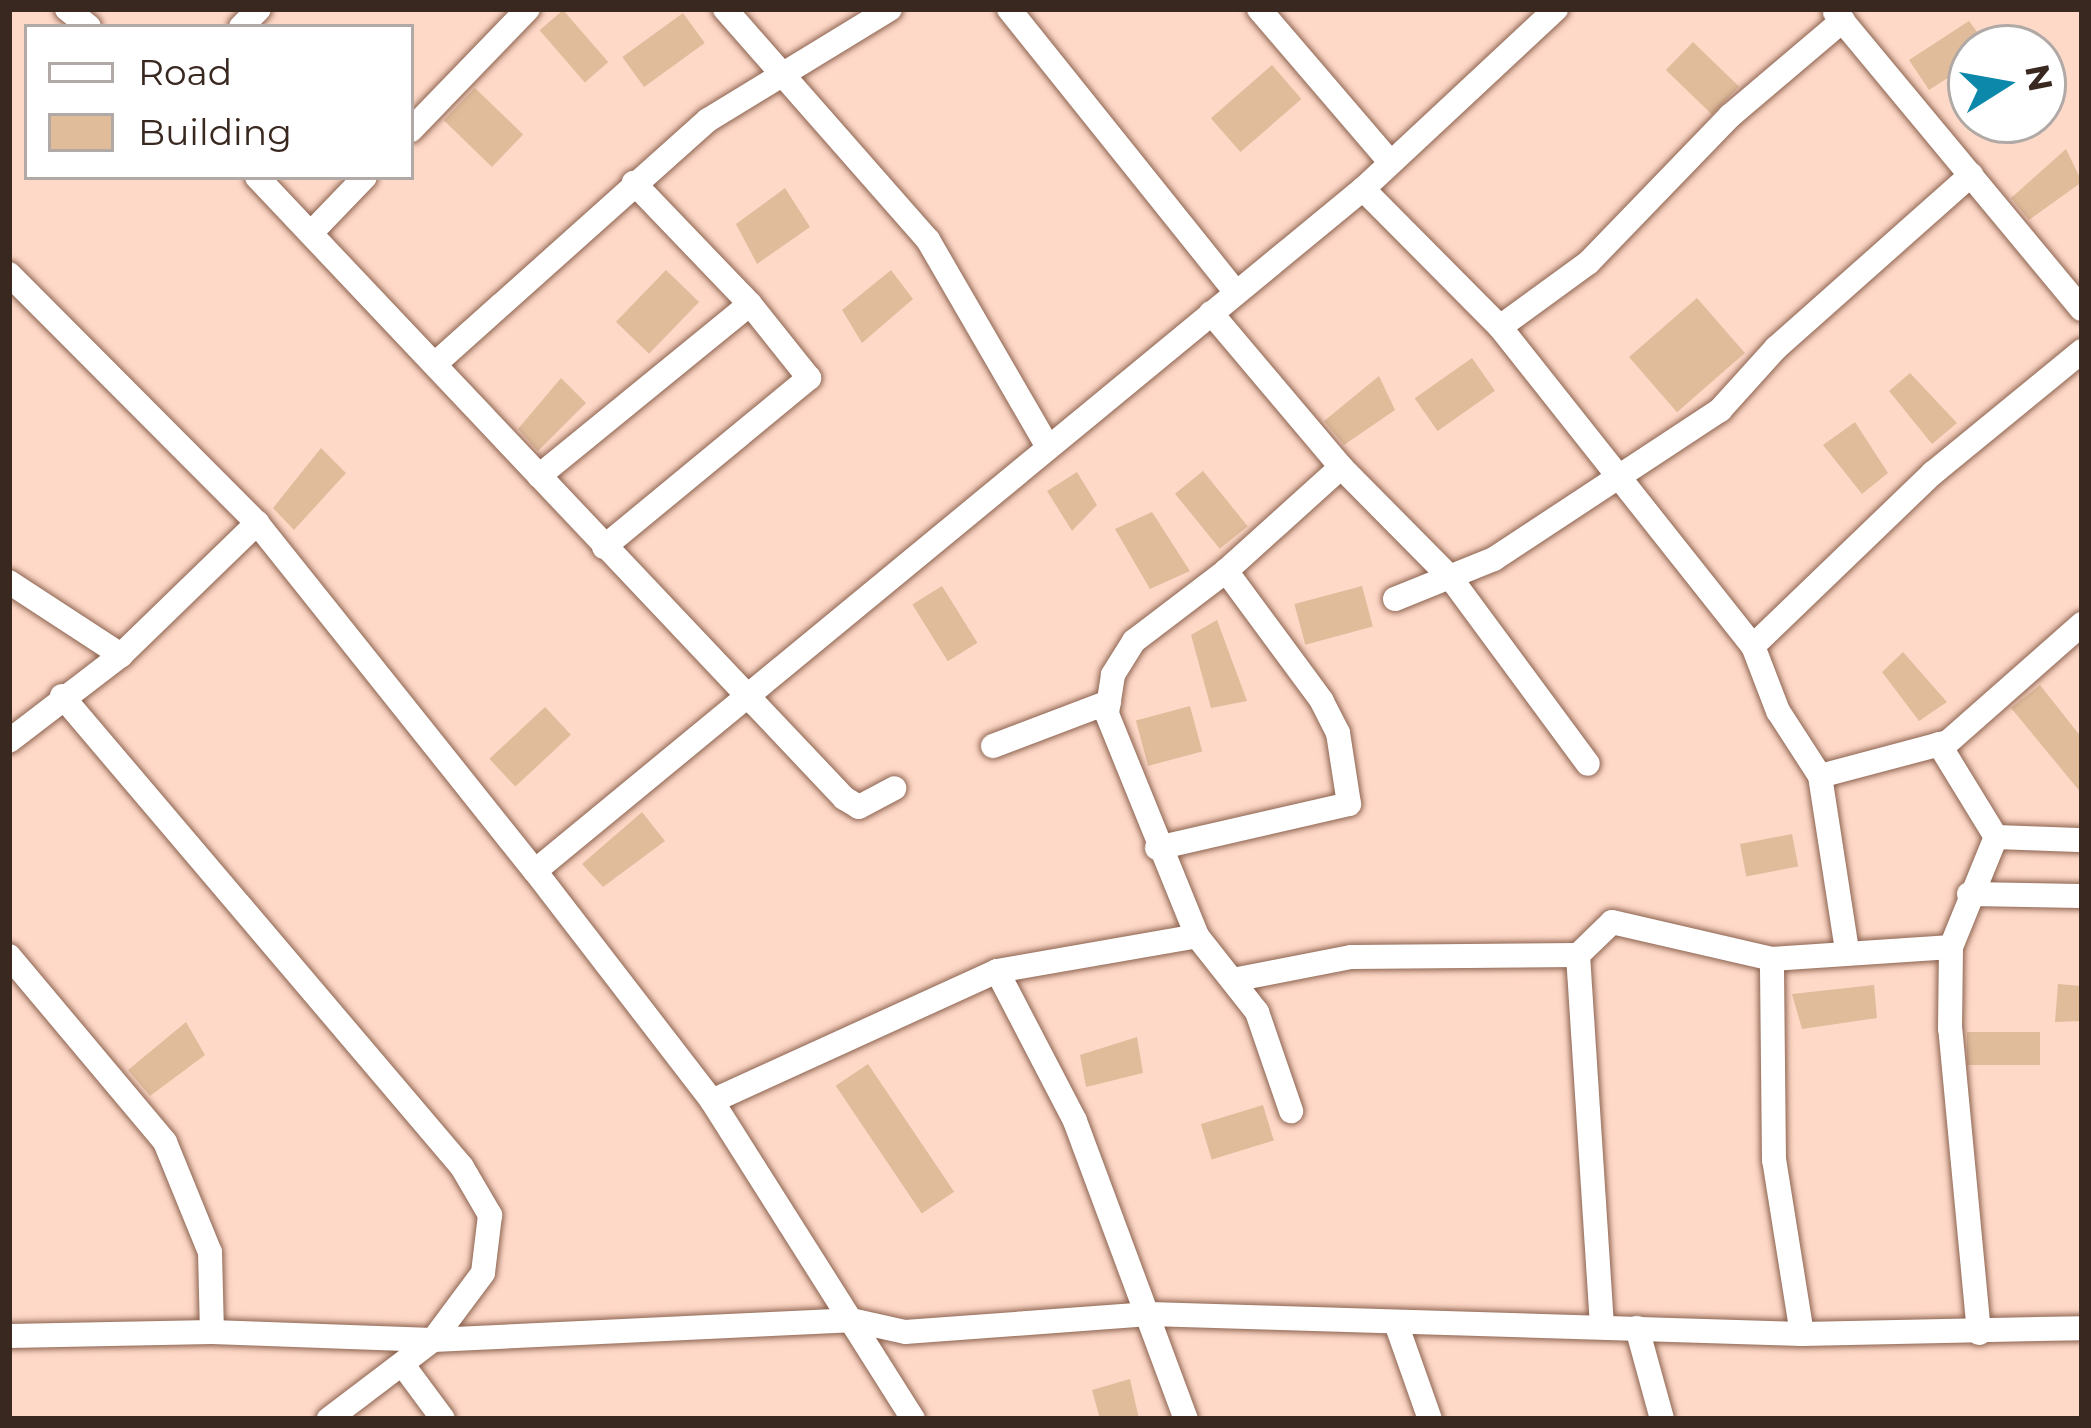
<!DOCTYPE html>
<html>
<head>
<meta charset="utf-8">
<style>
	body { margin:0 }
	#map { position:relative; width:2091px; height:1428px; overflow:hidden; background:#ffd9c8; font-family:Montserrat,sans-serif }
	div>[style] { position:absolute }
	[style*='--x'] { left:calc(var(--x)*1px); top:calc(var(--y)*1px); width:calc(var(--w)*1px); rotate:calc(var(--a)*1deg) }
	.building>* { inset:0; background:#e0bc9b; transform-origin:0 0 }
	.roads { filter:drop-shadow(0 0 3px #8c6350) drop-shadow(0 0 3px #8c6350) }
	.minor>* { height:24px; margin:-12px; padding:0 12px; transform-origin:12px; border-radius:12px; background:#fff }
	span { translate:-50% -50%; white-space:nowrap; text-align:center; line-height:1.15; -webkit-text-stroke:9px #fff; paint-order:stroke }
	.frame { position:absolute; inset:0; border:12px solid #392820; pointer-events:none }
	.legend { position:absolute; left:24px; top:24px; width:390px; height:156px; box-sizing:border-box; background:#fff; border:3px solid #b0a9a6; margin:0; padding:15px 21px; list-style:none; font-size:36px; color:#392820 }
	.legend li { display:flex; align-items:center; gap:24px; height:60px }
	.legend b { width:60px; border:3px solid #b0a9a6 }
	.north { position:absolute; left:1947px; top:24px; width:120px; height:120px; box-sizing:border-box; background:#fff; border:3px solid #b0a9a6; border-radius:50%; rotate:79deg; font-size:33px; font-weight:700; line-height:48px; text-align:center; color:#392820 }
	.north::after { content:''; display:block; margin:auto; width:42px; height:54px; background:#0c88ab; clip-path:polygon(50% 0,100% 100%,50% 72%,0 100%) }
</style>
</head>
<body>
<div id="map">
	<div class="building">
		<i style="left:563px;top:10px;width:69px;height:31px;rotate:49deg"></i>
		<i style="left:683px;top:13px;width:37px;height:75px;rotate:54deg"></i>
		<i style="clip-path:polygon(1969px 21px,1989px 48px,1971px 48px,1971px 63px,1929px 90px,1909px 60px)"></i>
		<i style="left:1693px;top:42px;width:64px;height:39px;rotate:44deg"></i>
		<i style="left:1272px;top:65px;width:45px;height:81px;rotate:49deg"></i>
		<i style="left:475px;top:88px;width:67px;height:45px;rotate:44deg"></i>
		<i style="clip-path:polygon(2066px 149px,2082px 182px,2029px 220px,2011px 198px)"></i>
		<i style="clip-path:polygon(785px 188px,810px 227px,757px 264px,736px 224px)"></i>
		<i style="left:666px;top:270px;width:46px;height:72px;rotate:44deg"></i>
		<i style="clip-path:polygon(891px 270px,913px 299px,862px 343px,842px 310px)"></i>
		<i style="left:1697px;top:298px;width:73px;height:90px;rotate:49deg"></i>
		<i style="left:1472px;top:358px;width:40px;height:70px;rotate:55deg"></i>
		<i style="clip-path:polygon(1910px 373px,1957px 423px,1932px 444px,1889px 391px)"></i>
		<i style="clip-path:polygon(1379px 376px,1395px 410px,1344px 445px,1324px 421px)"></i>
		<i style="clip-path:polygon(561px 378px,586px 403px,538px 451px,518px 429px)"></i>
		<i style="clip-path:polygon(1855px 422px,1888px 473px,1862px 494px,1823px 445px)"></i>
		<i style="clip-path:polygon(321px 448px,346px 473px,294px 530px,273px 508px)"></i>
		<i style="left:1203px;top:471px;width:71px;height:36px;rotate:51deg"></i>
		<i style="clip-path:polygon(1077px 472px,1097px 505px,1072px 531px,1047px 491px)"></i>
		<i style="clip-path:polygon(1152px 512px,1190px 571px,1150px 589px,1115px 529px)"></i>
		<i style="left:942px;top:586px;width:67px;height:35px;rotate:58deg"></i>
		<i style="left:1362px;top:586px;width:42px;height:70px;rotate:75deg"></i>
		<i style="clip-path:polygon(1217px 620px,1247px 701px,1211px 708px,1191px 635px)"></i>
		<i style="clip-path:polygon(1903px 652px,1947px 702px,1919px 721px,1882px 672px)"></i>
		<i style="clip-path:polygon(2040px 685px,2082px 738px,2082px 794px,2011px 708px)"></i>
		<i style="left:1190px;top:706px;width:47px;height:56px;rotate:75deg"></i>
		<i style="left:545px;top:707px;width:38px;height:76px;rotate:47deg"></i>
		<i style="clip-path:polygon(642px 812px,665px 841px,603px 887px,582px 864px)"></i>
		<i style="left:1792px;top:834px;width:33px;height:53px;rotate:79deg"></i>
		<i style="clip-path:polygon(2058px 984px,2082px 986px,2082px 1021px,2055px 1022px)"></i>
		<i style="clip-path:polygon(1874px 985px,1877px 1018px,1802px 1029px,1792px 994px)"></i>
		<i style="clip-path:polygon(186px 1022px,205px 1055px,150px 1096px,128px 1070px)"></i>
		<i style="left:2040px;top:1032px;width:33px;height:73px;rotate:90deg"></i>
		<i style="clip-path:polygon(1137px 1037px,1143px 1073px,1086px 1087px,1080px 1055px)"></i>
		<i style="left:868px;top:1064px;width:154px;height:39px;rotate:56deg"></i>
		<i style="left:1263px;top:1105px;width:37px;height:65px;rotate:73deg"></i>
		<i style="clip-path:polygon(1130px 1379px,1139px 1419px,1100px 1419px,1092px 1390px)"></i>
	</div>
	<div class="roads">
		<div class="minor">
			<i style="--x:67;--y:9;--w:28;--a:39"></i>
			<i style="--x:725;--y:9;--w:308;--a:48.7"></i>
			<i style="--x:928;--y:240;--w:237;--a:59.9"></i>
			<i style="--x:1009;--y:9;--w:363;--a:51.3"></i>
			<i style="--x:1259;--y:9;--w:201;--a:49.4"></i>
			<i style="--x:1835;--y:12;--w:386;--a:50.3"></i>
			<i style="--x:241;--y:27;--w:25;--a:-45"></i>
			<i style="--x:411;--y:130;--w:168;--a:-46"></i>
			<i style="--x:257;--y:177;--w:855;--a:46.61"></i>
			<i style="--x:844;--y:798;--w:17;--a:31"></i>
			<i style="--x:859;--y:807;--w:40;--a:-28"></i>
			<i style="--x:1363;--y:189;--w:194;--a:45.2"></i>
			<i style="--x:1500;--y:327;--w:407;--a:51.6"></i>
			<i style="--x:1753;--y:646;--w:70;--a:69"></i>
			<i style="--x:1778;--y:711;--w:77;--a:57.1"></i>
			<i style="--x:1820;--y:776;--w:177;--a:81.2"></i>
			<i style="--x:312;--y:232;--w:76;--a:-46.1"></i>
			<i style="--x:9;--y:274;--w:351;--a:45.1"></i>
			<i style="--x:257;--y:523;--w:445;--a:51.4"></i>
			<i style="--x:535;--y:871;--w:290;--a:52.4"></i>
			<i style="--x:712;--y:1101;--w:376;--a:57.7"></i>
			<i style="--x:1211;--y:313;--w:202;--a:49.8"></i>
			<i style="--x:1341;--y:467;--w:155;--a:45.3"></i>
			<i style="--x:1450;--y:577;--w:232;--a:53.6"></i>
			<i style="--x:1500;--y:327;--w:110;--a:-36.1"></i>
			<i style="--x:1589;--y:262;--w:203;--a:-46"></i>
			<i style="--x:1730;--y:116;--w:148;--a:-40.3"></i>
			<i style="--x:435;--y:364;--w:366;--a:-41.8"></i>
			<i style="--x:708;--y:120;--w:213;--a:-31.4"></i>
			<i style="--x:539;--y:476;--w:272;--a:-39.2"></i>
			<i style="--x:604;--y:547;--w:266;--a:-39.5"></i>
			<i style="--x:809;--y:378;--w:95;--a:-128.6"></i>
			<i style="--x:750;--y:304;--w:168;--a:-133.8"></i>
			<i style="--x:1226;--y:571;--w:116;--a:142.7"></i>
			<i style="--x:1134;--y:641;--w:40;--a:122"></i>
			<i style="--x:1113;--y:675;--w:39;--a:99"></i>
			<i style="--x:1107;--y:714;--w:240;--a:67.9"></i>
			<i style="--x:1197;--y:936;--w:97;--a:51.7"></i>
			<i style="--x:1257;--y:1012;--w:105;--a:71"></i>
			<i style="--x:9;--y:582;--w:134;--a:33.1"></i>
			<i style="--x:1395;--y:599;--w:107;--a:-22"></i>
			<i style="--x:1494;--y:559;--w:271;--a:-33.4"></i>
			<i style="--x:1720;--y:410;--w:84;--a:-47.9"></i>
			<i style="--x:1776;--y:348;--w:261;--a:-41.6"></i>
			<i style="--x:1753;--y:646;--w:250;--a:-43.9"></i>
			<i style="--x:1933;--y:473;--w:193;--a:-39.3"></i>
			<i style="--x:62;--y:696;--w:618;--a:49.66"></i>
			<i style="--x:462;--y:1167;--w:56;--a:59.7"></i>
			<i style="--x:490;--y:1215;--w:58;--a:96.9"></i>
			<i style="--x:483;--y:1273;--w:84;--a:126.7"></i>
			<i style="--x:433;--y:1340;--w:131;--a:142.8"></i>
			<i style="--x:9;--y:741;--w:141;--a:-37.5"></i>
			<i style="--x:121;--y:655;--w:190;--a:-44.1"></i>
			<i style="--x:1939;--y:744;--w:109;--a:58.5"></i>
			<i style="--x:993;--y:746;--w:124;--a:-20.8"></i>
			<i style="--x:1820;--y:776;--w:132;--a:-14.9"></i>
			<i style="--x:1948;--y:742;--w:179;--a:-41.4"></i>
			<i style="--x:1996;--y:837;--w:82;--a:2.1"></i>
			<i style="--x:1157;--y:848;--w:197;--a:-12.9"></i>
			<i style="--x:1349;--y:804;--w:72;--a:-98.8"></i>
			<i style="--x:1338;--y:733;--w:36;--a:-117"></i>
			<i style="--x:1322;--y:701;--w:162;--a:-126.4"></i>
			<i style="--x:1226;--y:571;--w:155;--a:-42.1"></i>
			<i style="--x:535;--y:871;--w:1073;--a:-39.48"></i>
			<i style="--x:1363;--y:189;--w:264;--a:-43"></i>
			<i style="--x:1969;--y:894;--w:113;--a:1"></i>
			<i style="--x:1578;--y:955;--w:47;--a:-44.1"></i>
			<i style="--x:1612;--y:922;--w:164;--a:13"></i>
			<i style="--x:9;--y:956;--w:243;--a:50"></i>
			<i style="--x:165;--y:1142;--w:119;--a:67.8"></i>
			<i style="--x:210;--y:1252;--w:80;--a:88.6"></i>
			<i style="--x:997;--y:971;--w:203;--a:-9.9"></i>
			<i style="--x:1238;--y:979;--w:115;--a:-11"></i>
			<i style="--x:1351;--y:957;--w:227;--a:-0.5"></i>
			<i style="--x:1578;--y:955;--w:372;--a:86.3"></i>
			<i style="--x:712;--y:1101;--w:313;--a:-24.5"></i>
			<i style="--x:997;--y:971;--w:169;--a:62.5"></i>
			<i style="--x:1075;--y:1121;--w:318;--a:69.6"></i>
			<i style="--x:1397;--y:1326;--w:99;--a:70.5"></i>
			<i style="--x:1637;--y:1328;--w:94;--a:74.6"></i>
			<i style="--x:1979;--y:1333;--w:305;--a:-95.4"></i>
			<i style="--x:1950;--y:1029;--w:82;--a:-89.3"></i>
			<i style="--x:1951;--y:947;--w:119;--a:-67.8"></i>
			<i style="--x:1802;--y:1334;--w:176;--a:-99.1"></i>
			<i style="--x:1774;--y:1160;--w:201;--a:-90.6"></i>
			<i style="--x:1772;--y:959;--w:179;--a:-3.8"></i>
			<i style="--x:9;--y:1336;--w:203;--a:-1.1"></i>
			<i style="--x:212;--y:1332;--w:221;--a:2.1"></i>
			<i style="--x:433;--y:1340;--w:418;--a:-2.7"></i>
			<i style="--x:851;--y:1320;--w:55;--a:12.5"></i>
			<i style="--x:905;--y:1332;--w:245;--a:-4.2"></i>
			<i style="--x:1149;--y:1314;--w:653;--a:1.75"></i>
			<i style="--x:1802;--y:1334;--w:280;--a:-1.2"></i>
			<i style="--x:403;--y:1365;--w:67;--a:53.5"></i>
		</div>
	</div>
	<div class="frame"></div>
	<ul class="legend">
	<li><b style="height:15px;background:#fff"></b>Road</li>
	<li><b style="height:33px;background:#e0bc9b"></b>Building</li>
	</ul>
	<div class="north">N</div>
</div>
</body>
</html>
